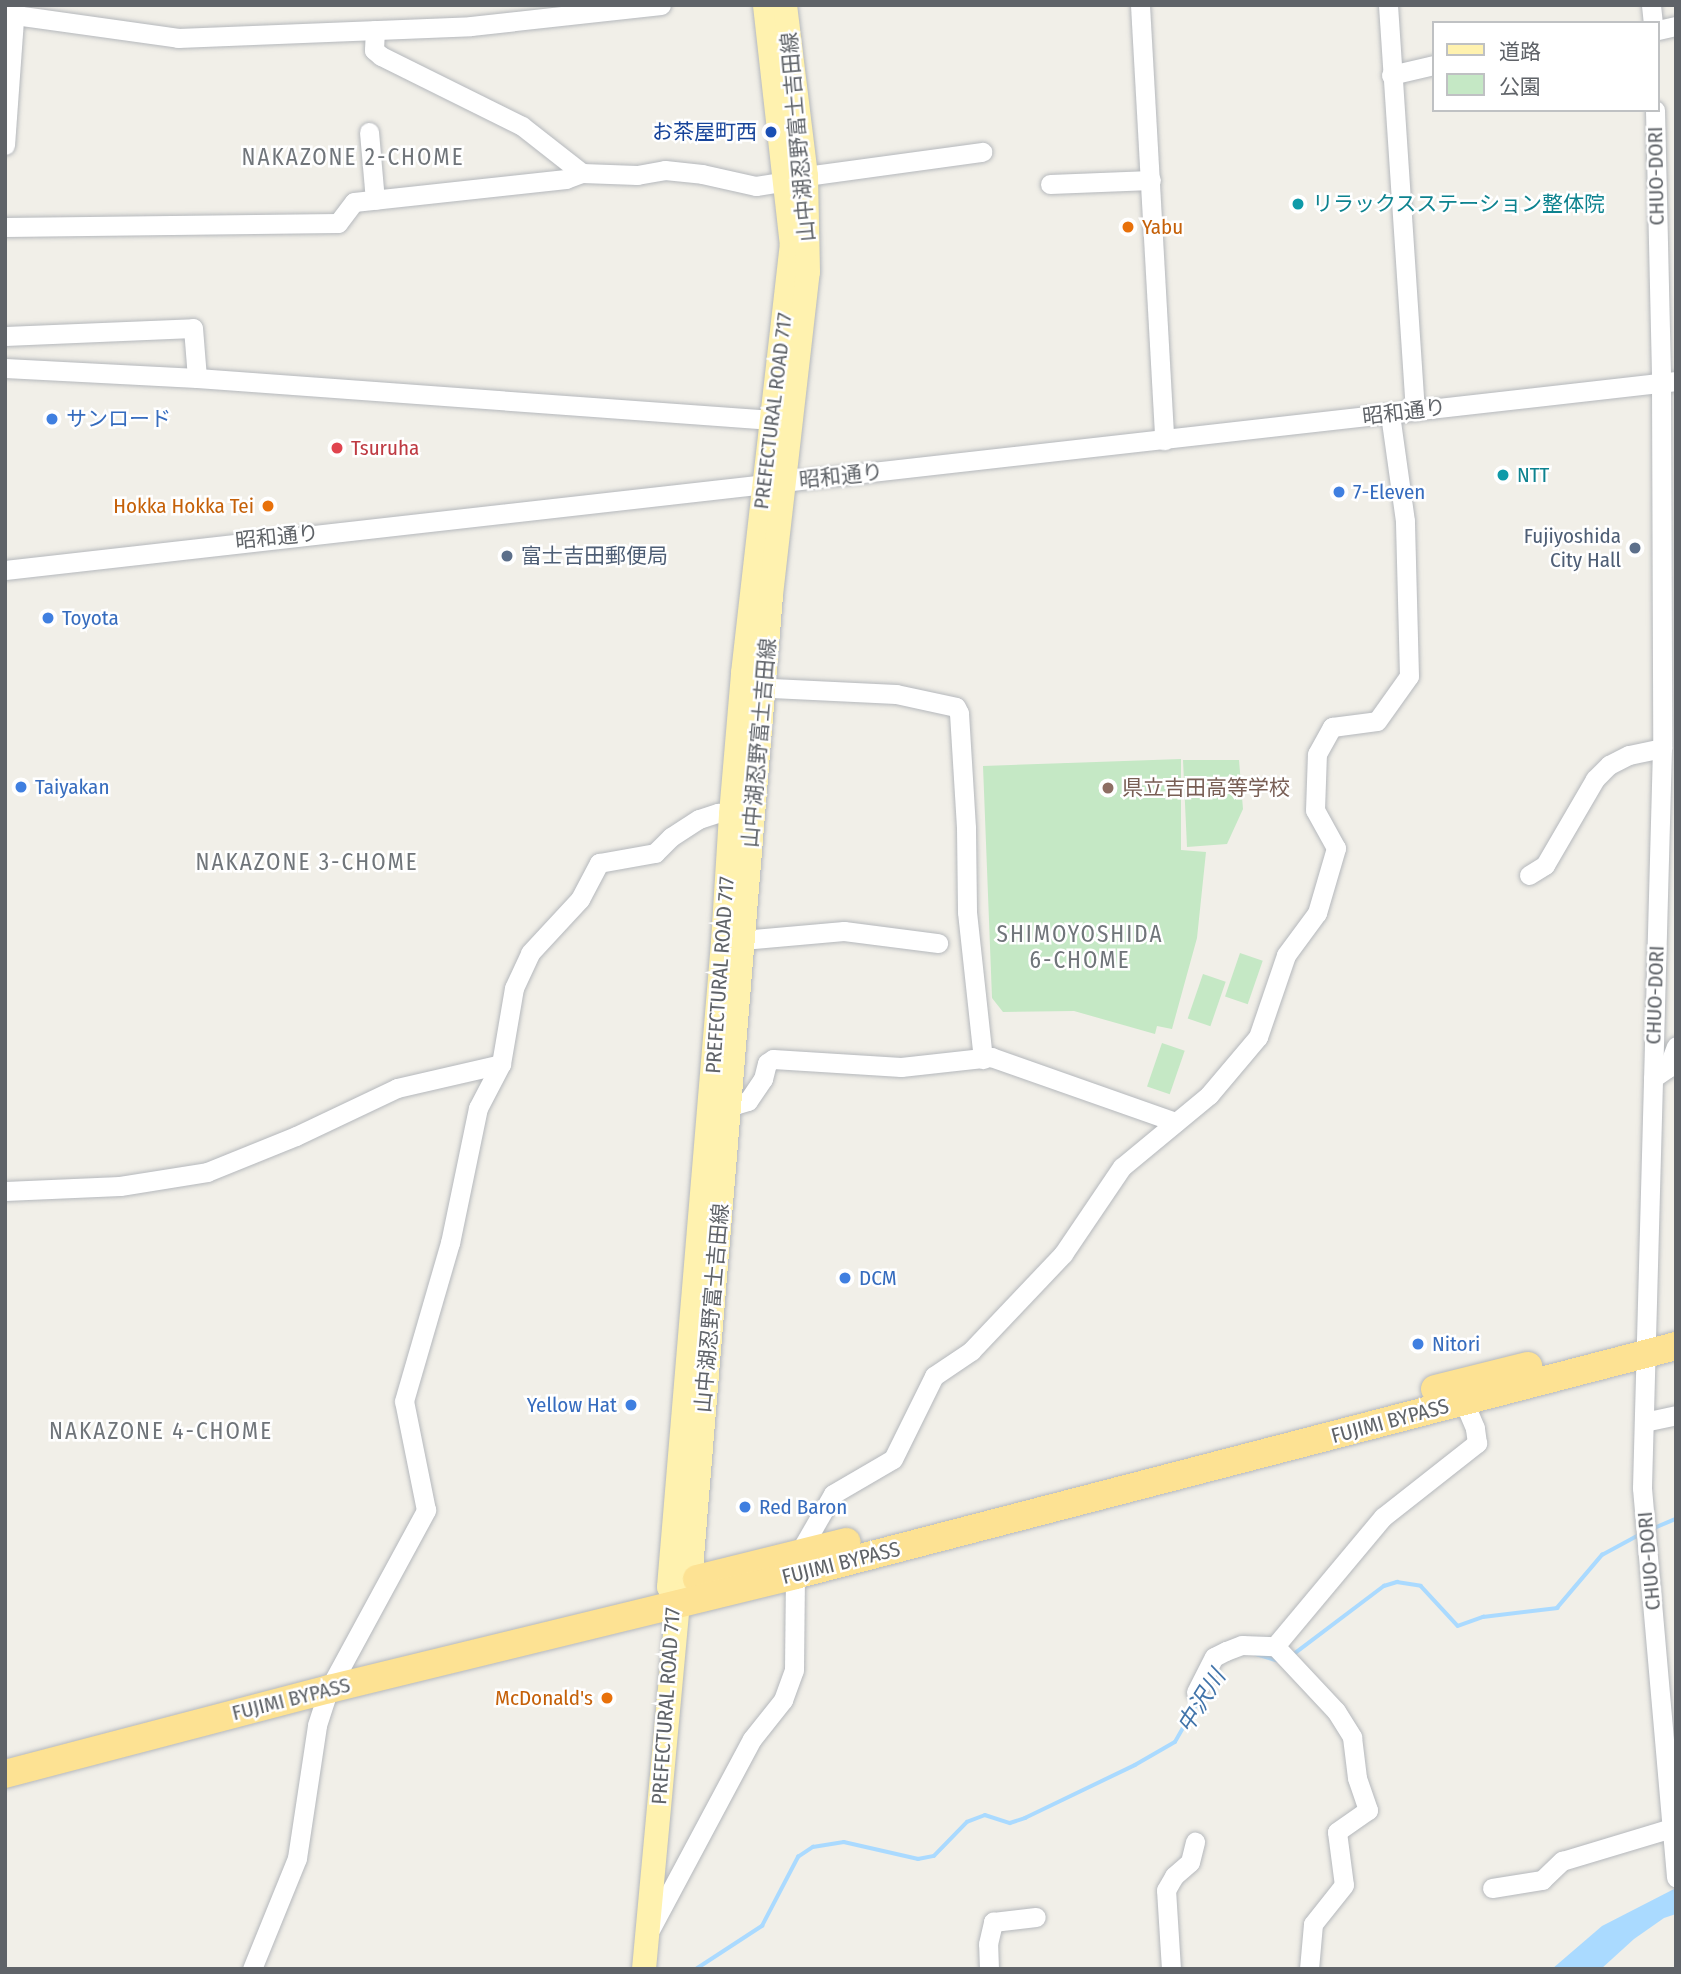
<!DOCTYPE html>
<html>
<head>
<meta charset="utf-8">
<style>
	body { margin:0 }
	#map { position:relative; width:1681px; height:1974px; overflow:hidden; background:#f1efe8; font-family:"Fira Sans Condensed","Noto Sans JP",sans-serif }
	div>[style] { position:absolute }
	[style*='--x'] { left:calc(var(--x)*1px); top:calc(var(--y)*1px); width:calc(var(--w)*1px); rotate:calc(var(--a)*1deg) }
	.green>* { inset:0; background:#c5e8c5; transform-origin:0 0 }
	.water>* { inset:0; background:#aadaff }
	.stream>* { height:3.5px; margin:-1.75px; padding:0 1.75px; transform-origin:1.75px; border-radius:1.75px; background:#aadaff }
	.roads { filter:drop-shadow(0 0 2px #b5b8bc) drop-shadow(0 0 2px #b5b8bc) }
	.minor>* { height:19px; margin:-9.5px; padding:0 9.5px; transform-origin:9.5px; border-radius:9.5px; background:#fff }
	.major>* { height:24px; margin:-12px; padding:0 12px; transform-origin:12px; border-radius:12px; background:#fff2af }
	.highway>* { height:28px; margin:-14px; padding:0 14px; transform-origin:14px; border-radius:14px; background:#fde293 }
	.dots>* { width:19px; height:19px; translate:-50% -50%; box-sizing:border-box; border:4px solid #fff; border-radius:50% }
	span { translate:-50% -50%; white-space:nowrap; text-align:center; line-height:1.15; -webkit-text-stroke:5px #fff; paint-order:stroke }
	.transit-label { font-size:21px; color:#164399 }
	.right { translate:-100% -50%; text-align:right }
	.street-label { font-size:21px; color:#5f6368 }
	.culture-label { font-size:21px; color:#0d838f }
	.left { translate:0 -50%; text-align:left }
	.food-label { font-size:21px; color:#c56008 }
	.shop-label { font-size:21px; color:#366cbe }
	.health-label { font-size:21px; color:#be3a42 }
	.service-label { font-size:21px; color:#4e5e75 }
	.education-label { font-size:21px; color:#785e54 }
	.neighbourhood-label { font-size:23px; color:#70757a; letter-spacing:2px }
	.water-label { font-size:23px; color:#4174aa; font-style:italic }
	.frame { position:absolute; inset:0; border:7px solid #5f6368; pointer-events:none }
	.legend { position:absolute; left:1432px; top:21px; width:228px; height:91px; box-sizing:border-box; background:#fff; border:2px solid #bfc1c3; margin:0; padding:9px 12px; list-style:none; font-size:21px; color:#5f6368 }
	.legend li { display:flex; align-items:center; gap:14px; height:35px }
	.legend b { width:35px; border:2px solid #bfc1c3 }
</style>
</head>
<body>
<div id="map">
	<div class="green">
		<i style="clip-path:polygon(1181px 759px,1181px 850px,1206px 852px,1197px 938px,1172px 1029px,1157px 1026px,1155px 1034px,1074px 1011px,1003px 1012px,992px 998px,983px 766px)"></i>
		<i style="clip-path:polygon(1183px 760px,1239px 760px,1243px 809px,1227px 844px,1187px 847px)"></i>
		<i style="left:1240px;top:953px;width:24px;height:46px;rotate:19deg"></i>
		<i style="left:1203px;top:974px;width:24px;height:47px;rotate:19deg"></i>
		<i style="left:1162px;top:1043px;width:24px;height:46px;rotate:19deg"></i>
	</div>
	<div class="water">
		<i style="clip-path:polygon(1676px 1888px,1676px 1914px,1664px 1918px,1634px 1939px,1601px 1969px,1552px 1969px,1602px 1926px)"></i>
	</div>
	<div class="stream">
		<i style="--x:1652;--y:1529;--w:26;--a:-23"></i>
		<i style="--x:1256;--y:1654;--w:24;--a:17"></i>
		<i style="--x:1294;--y:1654;--w:113;--a:-37.1"></i>
		<i style="--x:1384;--y:1586;--w:14;--a:-17"></i>
		<i style="--x:1397;--y:1582;--w:24;--a:9"></i>
		<i style="--x:1421;--y:1586;--w:54;--a:47.2"></i>
		<i style="--x:1458;--y:1626;--w:27;--a:-20"></i>
		<i style="--x:1483;--y:1617;--w:75;--a:-6.9"></i>
		<i style="--x:1557;--y:1608;--w:70;--a:-49.7"></i>
		<i style="--x:1602;--y:1555;--w:42;--a:-28.4"></i>
		<i style="--x:696;--y:1969;--w:79;--a:-33.1"></i>
		<i style="--x:762;--y:1926;--w:78;--a:-62.4"></i>
		<i style="--x:798;--y:1857;--w:18;--a:-34"></i>
		<i style="--x:813;--y:1847;--w:31;--a:-9"></i>
		<i style="--x:844;--y:1842;--w:76;--a:12.9"></i>
		<i style="--x:918;--y:1859;--w:16;--a:-11"></i>
		<i style="--x:934;--y:1856;--w:47;--a:-45.9"></i>
		<i style="--x:967;--y:1822;--w:19;--a:-21"></i>
		<i style="--x:985;--y:1815;--w:26;--a:18"></i>
		<i style="--x:1010;--y:1823;--w:16;--a:-18"></i>
		<i style="--x:1025;--y:1818;--w:122;--a:-25.7"></i>
		<i style="--x:1135;--y:1765;--w:46;--a:-29.9"></i>
		<i style="--x:1175;--y:1742;--w:48;--a:-60.3"></i>
	</div>
	<div class="roads">
		<div class="minor">
			<i style="--x:1140;--y:5;--w:436;--a:86.8"></i>
			<i style="--x:1388;--y:5;--w:407;--a:86.2"></i>
			<i style="--x:1651;--y:5;--w:18;--a:84"></i>
			<i style="--x:15;--y:15;--w:165;--a:8"></i>
			<i style="--x:178;--y:38;--w:293;--a:-2.3"></i>
			<i style="--x:471;--y:26;--w:191;--a:-6.3"></i>
			<i style="--x:375;--y:30;--w:20;--a:93"></i>
			<i style="--x:374;--y:50;--w:9;--a:41"></i>
			<i style="--x:381;--y:56;--w:157;--a:26.4"></i>
			<i style="--x:522;--y:126;--w:76;--a:38.1"></i>
			<i style="--x:1658;--y:30;--w:18;--a:-13"></i>
			<i style="--x:1391;--y:75;--w:44;--a:-13.1"></i>
			<i style="--x:1655;--y:110;--w:273;--a:88.7"></i>
			<i style="--x:1661;--y:383;--w:365;--a:89.8"></i>
			<i style="--x:1662;--y:748;--w:740;--a:91.55"></i>
			<i style="--x:1642;--y:1488;--w:391;--a:85"></i>
			<i style="--x:369;--y:132;--w:68;--a:85"></i>
			<i style="--x:5;--y:145;--w:140;--a:-85.9"></i>
			<i style="--x:806;--y:176;--w:178;--a:-7.8"></i>
			<i style="--x:1050;--y:184;--w:101;--a:-2.3"></i>
			<i style="--x:5;--y:227;--w:333;--a:-0.7"></i>
			<i style="--x:338;--y:223;--w:26;--a:-53"></i>
			<i style="--x:354;--y:202;--w:213;--a:-6.2"></i>
			<i style="--x:566;--y:179;--w:17;--a:-21"></i>
			<i style="--x:582;--y:173;--w:55;--a:2.1"></i>
			<i style="--x:637;--y:175;--w:28;--a:-10"></i>
			<i style="--x:665;--y:170;--w:37;--a:6"></i>
			<i style="--x:702;--y:174;--w:55;--a:12.5"></i>
			<i style="--x:756;--y:186;--w:31;--a:-9"></i>
			<i style="--x:5;--y:336;--w:188;--a:-2.4"></i>
			<i style="--x:193;--y:328;--w:50;--a:85.4"></i>
			<i style="--x:5;--y:368;--w:192;--a:3"></i>
			<i style="--x:197;--y:378;--w:577;--a:4.18"></i>
			<i style="--x:5;--y:570;--w:1682;--a:-6.45"></i>
			<i style="--x:751;--y:687;--w:145;--a:2.8"></i>
			<i style="--x:896;--y:694;--w:61;--a:12.2"></i>
			<i style="--x:956;--y:707;--w:7;--a:63"></i>
			<i style="--x:959;--y:713;--w:115;--a:86.5"></i>
			<i style="--x:966;--y:828;--w:84;--a:89.3"></i>
			<i style="--x:967;--y:912;--w:148;--a:83.8"></i>
			<i style="--x:1529;--y:875;--w:19;--a:-32"></i>
			<i style="--x:1545;--y:865;--w:99;--a:-59.8"></i>
			<i style="--x:1595;--y:779;--w:20;--a:-45"></i>
			<i style="--x:1609;--y:765;--w:22;--a:-27"></i>
			<i style="--x:1629;--y:755;--w:34;--a:-12"></i>
			<i style="--x:731;--y:941;--w:113;--a:-5.1"></i>
			<i style="--x:844;--y:931;--w:95;--a:7.3"></i>
			<i style="--x:1653;--y:1078;--w:18;--a:-34"></i>
			<i style="--x:1668;--y:1068;--w:23;--a:-70"></i>
			<i style="--x:728;--y:1107;--w:21;--a:-17"></i>
			<i style="--x:748;--y:1101;--w:27;--a:-56"></i>
			<i style="--x:763;--y:1079;--w:16;--a:-76"></i>
			<i style="--x:767;--y:1063;--w:7;--a:-34"></i>
			<i style="--x:773;--y:1059;--w:128;--a:3.6"></i>
			<i style="--x:901;--y:1067;--w:91;--a:-6.3"></i>
			<i style="--x:991;--y:1057;--w:196;--a:19.4"></i>
			<i style="--x:5;--y:1191;--w:115;--a:-2.5"></i>
			<i style="--x:120;--y:1186;--w:88;--a:-9.1"></i>
			<i style="--x:207;--y:1172;--w:96;--a:-22"></i>
			<i style="--x:296;--y:1136;--w:112;--a:-25.4"></i>
			<i style="--x:397;--y:1088;--w:107;--a:-13"></i>
			<i style="--x:1644;--y:1422;--w:33;--a:-12"></i>
			<i style="--x:799;--y:1553;--w:68;--a:-60"></i>
			<i style="--x:833;--y:1494;--w:69;--a:-30.3"></i>
			<i style="--x:893;--y:1459;--w:93;--a:-63.7"></i>
			<i style="--x:934;--y:1376;--w:45;--a:-34"></i>
			<i style="--x:971;--y:1351;--w:134;--a:-46.5"></i>
			<i style="--x:1063;--y:1254;--w:105;--a:-55.9"></i>
			<i style="--x:1122;--y:1167;--w:113;--a:-39.6"></i>
			<i style="--x:1209;--y:1095;--w:76;--a:-49.8"></i>
			<i style="--x:1258;--y:1037;--w:87;--a:-71.1"></i>
			<i style="--x:1286;--y:955;--w:52;--a:-53.6"></i>
			<i style="--x:1317;--y:913;--w:68;--a:-73.7"></i>
			<i style="--x:1336;--y:848;--w:43;--a:-118.9"></i>
			<i style="--x:1315;--y:810;--w:56;--a:-88"></i>
			<i style="--x:1317;--y:754;--w:31;--a:-61"></i>
			<i style="--x:1332;--y:727;--w:45;--a:-7.6"></i>
			<i style="--x:1377;--y:721;--w:55;--a:-54.6"></i>
			<i style="--x:1409;--y:676;--w:155;--a:-91.5"></i>
			<i style="--x:1405;--y:521;--w:108;--a:-98"></i>
			<i style="--x:1275;--y:1646;--w:89;--a:46.8"></i>
			<i style="--x:1336;--y:1711;--w:31;--a:58"></i>
			<i style="--x:1352;--y:1737;--w:41;--a:83"></i>
			<i style="--x:1357;--y:1778;--w:34;--a:71"></i>
			<i style="--x:1368;--y:1810;--w:38;--a:145"></i>
			<i style="--x:1337;--y:1832;--w:53;--a:82.5"></i>
			<i style="--x:1344;--y:1885;--w:50;--a:128.5"></i>
			<i style="--x:1313;--y:1924;--w:45;--a:95.1"></i>
			<i style="--x:1196;--y:1692;--w:39;--a:-63"></i>
			<i style="--x:1214;--y:1657;--w:13;--a:-27"></i>
			<i style="--x:1226;--y:1651;--w:17;--a:-21"></i>
			<i style="--x:1242;--y:1645;--w:33;--a:2"></i>
			<i style="--x:1275;--y:1646;--w:168;--a:-50.1"></i>
			<i style="--x:1383;--y:1517;--w:120;--a:-38.2"></i>
			<i style="--x:1477;--y:1443;--w:15;--a:-98"></i>
			<i style="--x:1475;--y:1428;--w:28;--a:-113"></i>
			<i style="--x:1492;--y:1888;--w:51;--a:-9.1"></i>
			<i style="--x:1542;--y:1880;--w:28;--a:-44"></i>
			<i style="--x:1562;--y:1861;--w:114;--a:-16.8"></i>
			<i style="--x:651;--y:1928;--w:214;--a:-61.9"></i>
			<i style="--x:752;--y:1739;--w:50;--a:-51.5"></i>
			<i style="--x:783;--y:1700;--w:32;--a:-70"></i>
			<i style="--x:794;--y:1670;--w:95;--a:-89.4"></i>
			<i style="--x:252;--y:1969;--w:120;--a:-67.9"></i>
			<i style="--x:297;--y:1858;--w:134;--a:-81.4"></i>
			<i style="--x:317;--y:1725;--w:38;--a:-72"></i>
			<i style="--x:329;--y:1689;--w:204;--a:-61.5"></i>
			<i style="--x:426;--y:1510;--w:111;--a:-101.4"></i>
			<i style="--x:404;--y:1401;--w:165;--a:-73.8"></i>
			<i style="--x:450;--y:1243;--w:138;--a:-78.3"></i>
			<i style="--x:478;--y:1108;--w:50;--a:-62.4"></i>
			<i style="--x:501;--y:1064;--w:77;--a:-80.3"></i>
			<i style="--x:514;--y:988;--w:38;--a:-65"></i>
			<i style="--x:530;--y:953;--w:74;--a:-47.2"></i>
			<i style="--x:580;--y:899;--w:41;--a:-62.2"></i>
			<i style="--x:599;--y:863;--w:57;--a:-10.1"></i>
			<i style="--x:655;--y:853;--w:23;--a:-45"></i>
			<i style="--x:671;--y:837;--w:33;--a:-33"></i>
			<i style="--x:699;--y:819;--w:20;--a:-18"></i>
			<i style="--x:718;--y:813;--w:27;--a:6"></i>
			<i style="--x:989;--y:1969;--w:25;--a:-92"></i>
			<i style="--x:988;--y:1944;--w:23;--a:-77"></i>
			<i style="--x:993;--y:1922;--w:43;--a:-6.6"></i>
			<i style="--x:1171;--y:1969;--w:79;--a:-93.6"></i>
			<i style="--x:1166;--y:1890;--w:16;--a:-60"></i>
			<i style="--x:1174;--y:1876;--w:21;--a:-41"></i>
			<i style="--x:1190;--y:1862;--w:21;--a:-76"></i>
		</div>
		<div class="major">
			<i style="--x:678;--y:1604;--w:19;--a:-118"></i>
			<i style="--x:669;--y:1587;--w:647;--a:-85.21"></i>
			<i style="--x:723;--y:942;--w:128;--a:-86.4"></i>
			<i style="--x:731;--y:814;--w:142;--a:-85.1"></i>
			<i style="--x:743;--y:673;--w:430;--a:-83.5"></i>
			<i style="--x:792;--y:246;--w:243;--a:-96.4"></i>
			<i style="--x:644;--y:1969;--w:367;--a:-84.7"></i>
			<i style="--x:678;--y:1604;--w:26;--a:-62"></i>
			<i style="--x:690;--y:1581;--w:989;--a:-85.3"></i>
			<i style="--x:771;--y:595;--w:325;--a:-83.5"></i>
			<i style="--x:808;--y:272;--w:96;--a:-91.2"></i>
			<i style="--x:806;--y:176;--w:172;--a:-97"></i>
		</div>
		<div class="highway">
			<i style="--x:1435;--y:1389;--w:96;--a:-13.9"></i>
			<i style="--x:697;--y:1579;--w:154;--a:-13.9"></i>
			<i style="--x:5;--y:1774;--w:335;--a:-14.7"></i>
			<i style="--x:329;--y:1689;--w:480;--a:-13.7"></i>
			<i style="--x:795;--y:1575;--w:910;--a:-14.57"></i>
		</div>
	</div>
	<div class="dots">
		<i style="left:771px;top:132px;background:#1a4fb4"></i>
		<i style="left:1298px;top:204px;background:#0f9aa8"></i>
		<i style="left:1128px;top:227px;background:#e8710a"></i>
		<i style="left:52px;top:419px;background:#3f7fe0"></i>
		<i style="left:337px;top:448px;background:#e0444e"></i>
		<i style="left:1503px;top:475px;background:#0f9aa8"></i>
		<i style="left:1339px;top:492px;background:#3f7fe0"></i>
		<i style="left:268px;top:506px;background:#e8710a"></i>
		<i style="left:1635px;top:548px;background:#5c6f8a"></i>
		<i style="left:507px;top:556px;background:#5c6f8a"></i>
		<i style="left:48px;top:618px;background:#3f7fe0"></i>
		<i style="left:21px;top:787px;background:#3f7fe0"></i>
		<i style="left:1108px;top:788px;background:#8d6e63"></i>
		<i style="left:845px;top:1278px;background:#3f7fe0"></i>
		<i style="left:1418px;top:1344px;background:#3f7fe0"></i>
		<i style="left:631px;top:1405px;background:#3f7fe0"></i>
		<i style="left:745px;top:1507px;background:#3f7fe0"></i>
		<i style="left:607px;top:1698px;background:#e8710a"></i>
	</div>
	<div class="transit-label">
		<span class="right" style="left:757px;top:132px">お茶屋町西</span>
	</div>
	<div class="street-label">
		<span style="left:798px;top:137px;rotate:-95deg">山中湖忍野富士吉田線</span>
		<span style="left:1656px;top:176px;rotate:-91deg">CHUO-DORI</span>
		<span style="left:773px;top:411px;rotate:-83deg">PREFECTURAL ROAD 717</span>
		<span style="left:1404px;top:412px;rotate:-7deg">昭和通り</span>
		<span style="left:841px;top:476px;rotate:-6deg">昭和通り</span>
		<span style="left:277px;top:537px;rotate:-6deg">昭和通り</span>
		<span style="left:759px;top:743px;rotate:-85deg">山中湖忍野富士吉田線</span>
		<span style="left:720px;top:975px;rotate:-86deg">PREFECTURAL ROAD 717</span>
		<span style="left:1655px;top:995px;rotate:-88deg">CHUO-DORI</span>
		<span style="left:712px;top:1308px;rotate:-85deg">山中湖忍野富士吉田線</span>
		<span style="left:1390px;top:1421px;rotate:-15deg">FUJIMI BYPASS</span>
		<span style="left:1649px;top:1561px;rotate:-95deg">CHUO-DORI</span>
		<span style="left:841px;top:1563px;rotate:-14deg">FUJIMI BYPASS</span>
		<span style="left:291px;top:1699px;rotate:-14deg">FUJIMI BYPASS</span>
		<span style="left:666px;top:1706px;rotate:-86deg">PREFECTURAL ROAD 717</span>
	</div>
	<div class="culture-label">
		<span class="left" style="left:1312px;top:204px">リラックスステーション整体院</span>
		<span class="left" style="left:1517px;top:475px">NTT</span>
	</div>
	<div class="food-label">
		<span class="left" style="left:1142px;top:227px">Yabu</span>
		<span class="right" style="left:254px;top:506px">Hokka Hokka Tei</span>
		<span class="right" style="left:593px;top:1698px">McDonald's</span>
	</div>
	<div class="shop-label">
		<span class="left" style="left:66px;top:419px">サンロード</span>
		<span class="left" style="left:1353px;top:492px">7-Eleven</span>
		<span class="left" style="left:62px;top:618px">Toyota</span>
		<span class="left" style="left:35px;top:787px">Taiyakan</span>
		<span class="left" style="left:859px;top:1278px">DCM</span>
		<span class="left" style="left:1432px;top:1344px">Nitori</span>
		<span class="right" style="left:617px;top:1405px">Yellow Hat</span>
		<span class="left" style="left:759px;top:1507px">Red Baron</span>
	</div>
	<div class="health-label">
		<span class="left" style="left:351px;top:448px">Tsuruha</span>
	</div>
	<div class="service-label">
		<span class="right" style="left:1621px;top:548px">Fujiyoshida<br>City Hall</span>
		<span class="left" style="left:521px;top:556px">富士吉田郵便局</span>
	</div>
	<div class="education-label">
		<span class="left" style="left:1122px;top:788px">県立吉田高等学校</span>
	</div>
	<div class="neighbourhood-label">
		<span style="left:353px;top:157px">NAKAZONE 2-CHOME</span>
		<span style="left:307px;top:862px">NAKAZONE 3-CHOME</span>
		<span style="left:1080px;top:947px">SHIMOYOSHIDA<br>6-CHOME</span>
		<span style="left:161px;top:1431px">NAKAZONE 4-CHOME</span>
	</div>
	<div class="water-label">
		<span style="left:1201px;top:1701px;rotate:-58deg">中沢川</span>
	</div>
	<div class="frame"></div>
	<ul class="legend">
	<li><b style="height:9px;background:#fff2af"></b>道路</li>
	<li><b style="height:19px;background:#c5e8c5"></b>公園</li>
	</ul>
</div>
</body>
</html>
